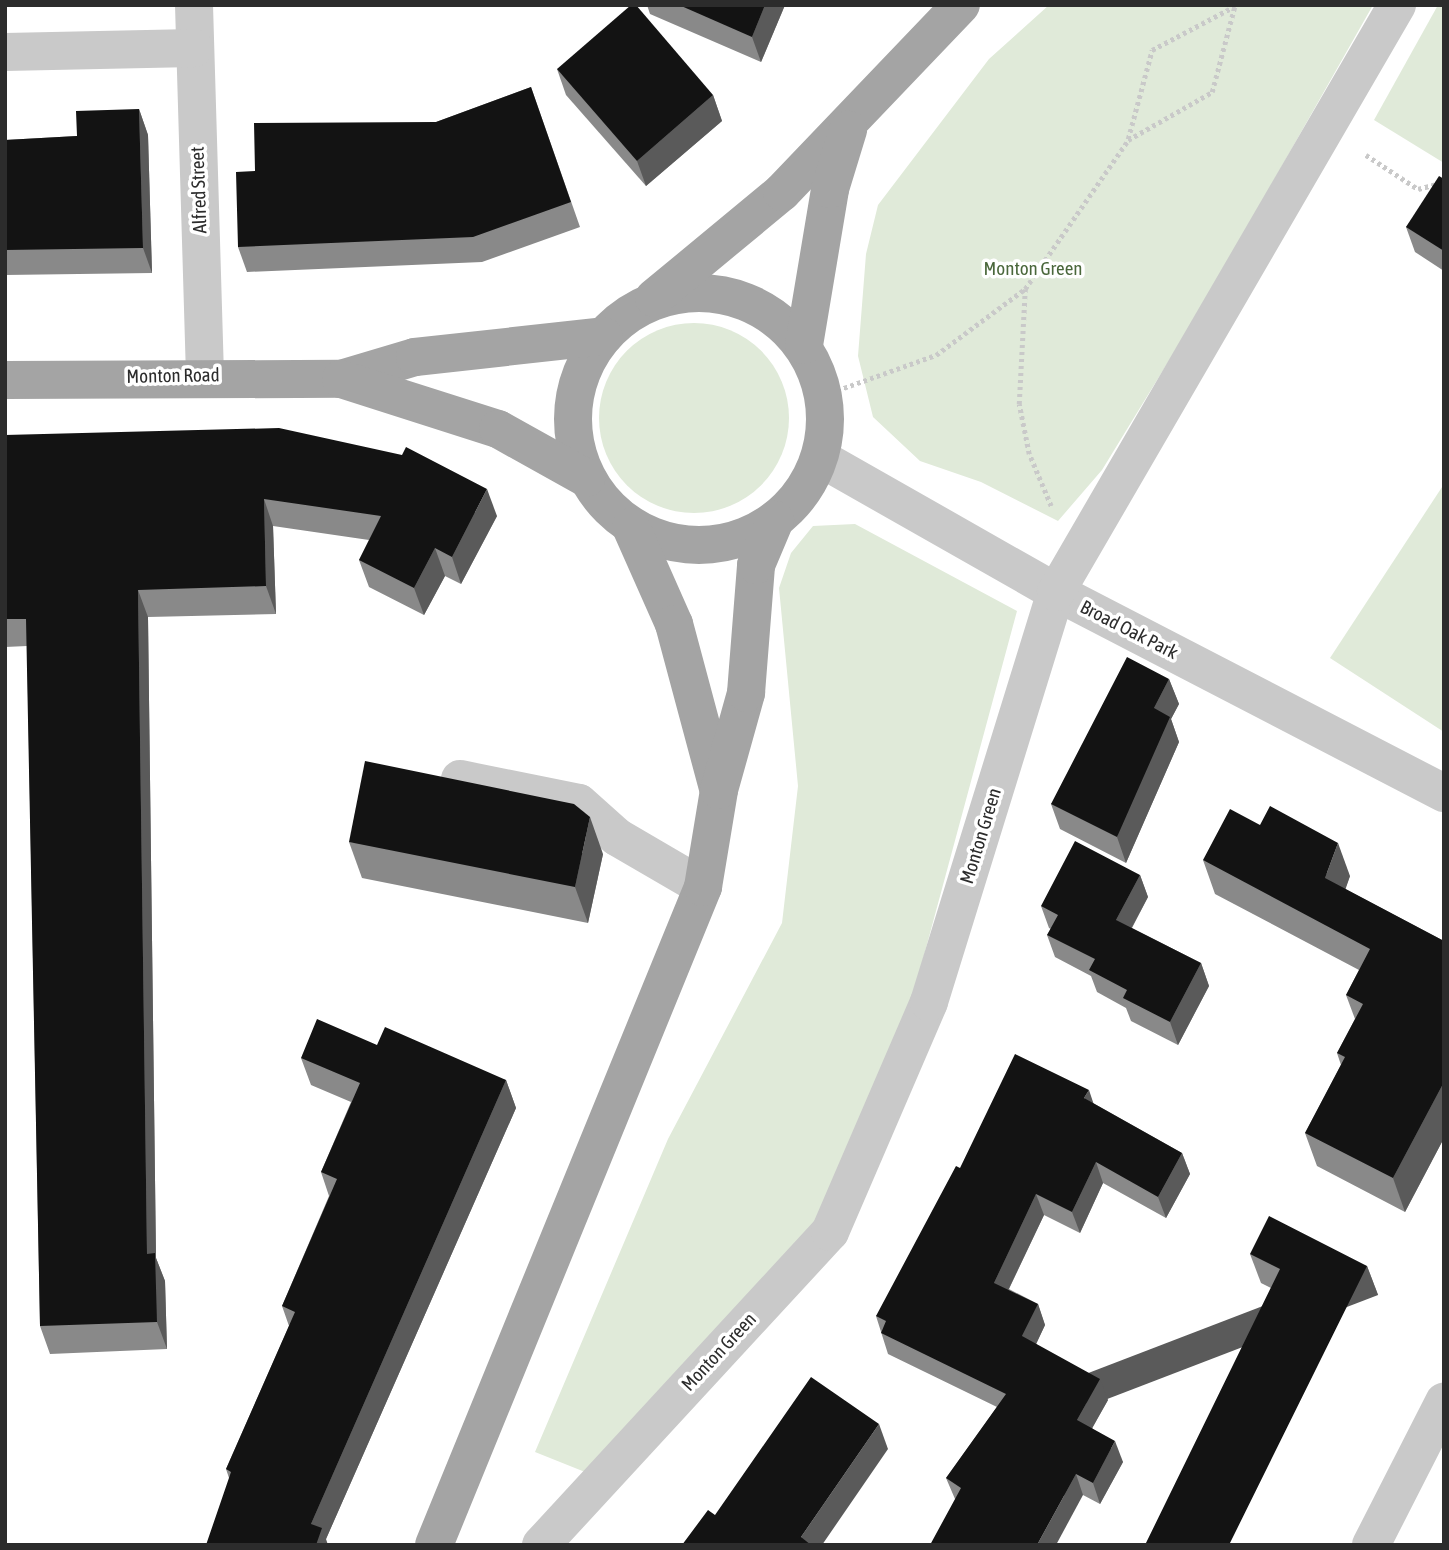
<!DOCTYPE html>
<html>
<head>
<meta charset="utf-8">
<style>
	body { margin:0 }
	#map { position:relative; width:1449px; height:1550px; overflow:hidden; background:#fff; font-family:"Asap Condensed",sans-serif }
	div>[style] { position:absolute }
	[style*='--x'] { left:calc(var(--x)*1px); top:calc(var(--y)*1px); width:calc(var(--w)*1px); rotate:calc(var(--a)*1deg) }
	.green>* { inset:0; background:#e0ead9 }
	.round { border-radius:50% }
	.path>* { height:4.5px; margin-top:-2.25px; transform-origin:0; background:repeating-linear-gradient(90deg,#c9c9c9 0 3.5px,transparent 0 7px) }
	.minor>* { height:38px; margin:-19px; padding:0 19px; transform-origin:19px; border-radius:19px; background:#c9c9c9 }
	.major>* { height:38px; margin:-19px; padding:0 19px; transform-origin:19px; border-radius:19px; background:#a4a4a4 }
	.major>.ring { margin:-19px; padding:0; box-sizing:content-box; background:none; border:38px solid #a4a4a4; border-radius:50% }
	.wall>* { inset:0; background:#898989 }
	.shaded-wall>* { inset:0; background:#5a5a5a; transform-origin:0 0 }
	.building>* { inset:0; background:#131313 }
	span { translate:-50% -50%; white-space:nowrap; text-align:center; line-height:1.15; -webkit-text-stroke:7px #fff; paint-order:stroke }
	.street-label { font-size:19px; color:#2c2c2c }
	.park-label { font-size:19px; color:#4a673b }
	.frame { position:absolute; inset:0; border:7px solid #2c2c2c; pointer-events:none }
</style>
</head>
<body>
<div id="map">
	<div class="green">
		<i style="clip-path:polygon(1049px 5px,1373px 5px,1206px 300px,1102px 470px,1058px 521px,981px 482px,920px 461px,873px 417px,858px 356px,866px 254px,878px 205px,989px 59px)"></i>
		<i style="clip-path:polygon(1438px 5px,1444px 5px,1444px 163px,1374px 120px)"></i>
		<i class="round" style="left:599px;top:323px;width:190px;height:190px"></i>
		<i style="clip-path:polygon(1444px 484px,1444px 732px,1330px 658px)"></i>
		<i style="clip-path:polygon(855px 524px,1017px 611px,906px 1022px,810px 1234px,590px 1474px,535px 1452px,668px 1139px,782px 923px,798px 786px,779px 588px,791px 553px,813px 526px)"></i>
	</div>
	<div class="path">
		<i style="--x:1128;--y:139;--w:92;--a:-74.9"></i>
		<i style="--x:1152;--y:50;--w:94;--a:-27.9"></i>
		<i style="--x:1366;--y:155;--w:62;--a:33.2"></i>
		<i style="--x:1418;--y:189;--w:27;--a:-15"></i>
		<i style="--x:824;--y:395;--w:119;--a:-19.7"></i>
		<i style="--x:936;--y:355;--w:111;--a:-36.6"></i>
		<i style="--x:1051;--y:506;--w:56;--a:-112.9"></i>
		<i style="--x:1029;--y:454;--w:51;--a:-101.3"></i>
		<i style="--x:1019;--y:404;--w:115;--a:-87"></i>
		<i style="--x:1025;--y:289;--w:181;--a:-55.3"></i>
		<i style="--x:1128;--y:140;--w:97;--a:-29.7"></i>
		<i style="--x:1212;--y:92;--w:90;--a:-75.2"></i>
	</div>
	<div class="minor">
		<i style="--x:194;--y:5;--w:370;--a:88.3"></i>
		<i style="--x:5;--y:52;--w:189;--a:-1.2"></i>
		<i style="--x:820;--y:458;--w:271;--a:29.6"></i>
		<i style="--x:1056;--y:592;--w:437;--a:27.4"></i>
		<i style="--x:460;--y:779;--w:121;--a:11.4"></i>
		<i style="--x:579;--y:803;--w:51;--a:41.8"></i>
		<i style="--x:617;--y:837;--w:99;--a:30.2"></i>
		<i style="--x:541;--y:1545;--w:426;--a:-47.3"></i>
		<i style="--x:830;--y:1232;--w:250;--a:-66.7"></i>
		<i style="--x:929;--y:1002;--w:429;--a:-72.8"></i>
		<i style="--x:1056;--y:592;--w:679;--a:-59.85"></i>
		<i style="--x:1371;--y:1545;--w:161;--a:-63"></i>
	</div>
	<div class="major">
		<i class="ring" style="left:573px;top:293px;width:214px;height:214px"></i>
		<i style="--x:654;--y:298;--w:166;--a:-39.6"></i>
		<i style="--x:782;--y:192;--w:259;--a:-46.3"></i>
		<i style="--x:804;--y:345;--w:158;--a:-80.5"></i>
		<i style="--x:830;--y:189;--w:62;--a:-73"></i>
		<i style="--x:341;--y:379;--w:77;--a:-16.6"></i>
		<i style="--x:415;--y:357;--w:190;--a:-6.3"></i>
		<i style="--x:5;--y:380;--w:336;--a:-0.2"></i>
		<i style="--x:341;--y:379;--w:165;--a:17.7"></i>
		<i style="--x:498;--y:429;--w:101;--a:29.1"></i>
		<i style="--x:631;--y:527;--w:106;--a:66.1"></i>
		<i style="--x:674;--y:624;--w:170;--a:75"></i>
		<i style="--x:434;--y:1545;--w:711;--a:-67.76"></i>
		<i style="--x:703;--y:887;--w:98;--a:-80.6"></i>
		<i style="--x:719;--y:790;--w:101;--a:-74.4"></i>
		<i style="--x:746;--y:693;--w:128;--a:-85.5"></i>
		<i style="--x:756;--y:565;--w:49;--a:-67.1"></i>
	</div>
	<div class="wall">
		<i style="clip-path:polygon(647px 5px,785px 5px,761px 62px,650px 14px)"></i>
		<i style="clip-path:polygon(557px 69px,713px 95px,722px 121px,646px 186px,566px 95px)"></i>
		<i style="clip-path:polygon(531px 87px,580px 227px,482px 262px,247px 272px,238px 247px,436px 122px)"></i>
		<i style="clip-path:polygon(139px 109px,148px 135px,152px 273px,5px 275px,5px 140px,77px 136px)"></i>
		<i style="clip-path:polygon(1444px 179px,1444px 271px,1415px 252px,1406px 227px)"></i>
		<i style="clip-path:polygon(5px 435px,497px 516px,461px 584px,445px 576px,424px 615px,369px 587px,359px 560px,369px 540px,273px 526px,276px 614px,148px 617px,156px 1258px,165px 1281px,167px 1349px,50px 1354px,40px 1326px,27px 646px,5px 647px)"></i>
		<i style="clip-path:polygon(1169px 679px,1179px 704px,1171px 719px,1179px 742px,1126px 863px,1060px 829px,1051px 804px)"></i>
		<i style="clip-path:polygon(349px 842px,603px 854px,588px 923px,362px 878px)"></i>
		<i style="clip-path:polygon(1203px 860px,1350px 876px,1345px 889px,1444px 941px,1444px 1138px,1405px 1212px,1317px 1166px,1305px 1133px,1341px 1065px,1337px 1053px,1355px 1019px,1346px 995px,1359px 970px,1215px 894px)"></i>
		<i style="clip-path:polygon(1140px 875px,1148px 897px,1132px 928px,1201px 963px,1209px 986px,1178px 1045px,1131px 1021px,1126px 1008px,1097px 992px,1091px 976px,1055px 957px,1047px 935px,1051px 929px,1049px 928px,1041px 906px)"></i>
		<i style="clip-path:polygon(377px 1045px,506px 1080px,516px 1108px,326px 1539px,229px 1478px,226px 1469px,289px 1326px,282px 1306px,329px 1196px,321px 1172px,351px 1102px,311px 1085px,301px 1058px)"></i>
		<i style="clip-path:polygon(1093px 1103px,1182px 1153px,1190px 1174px,1166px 1218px,1103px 1183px,1080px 1233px,1044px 1215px,1009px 1289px,1038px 1304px,1045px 1325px,1036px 1344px,1108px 1400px,1092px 1428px,1123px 1462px,1100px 1504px,1083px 1495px,955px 1499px,946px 1478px,997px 1407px,888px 1354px,876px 1316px)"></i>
		<i style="clip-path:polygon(1250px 1254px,1367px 1266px,1378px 1295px,1271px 1288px,1261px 1283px)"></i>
	</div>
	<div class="shaded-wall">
		<i style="clip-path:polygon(765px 5px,785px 5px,761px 62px,752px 37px)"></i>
		<i style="clip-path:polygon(713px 95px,722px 121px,646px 186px,637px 161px)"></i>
		<i style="clip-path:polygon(139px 109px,148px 135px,152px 273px,143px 248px)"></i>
		<i style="clip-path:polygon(487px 489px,497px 516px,461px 584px,452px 557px)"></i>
		<i style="clip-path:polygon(264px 499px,273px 526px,276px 614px,266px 586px)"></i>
		<i style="clip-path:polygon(435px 548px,445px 576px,424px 615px,414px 588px)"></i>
		<i style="clip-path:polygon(138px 590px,148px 617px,156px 1258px,165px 1281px,167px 1349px,157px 1322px,147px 1254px)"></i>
		<i style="clip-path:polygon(1169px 679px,1179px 704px,1171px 719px,1179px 742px,1126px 863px,1117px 837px,1154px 708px)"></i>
		<i style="clip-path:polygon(590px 817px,603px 854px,588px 923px,575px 887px)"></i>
		<i style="clip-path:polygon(1338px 843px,1350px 876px,1338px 911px,1325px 878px)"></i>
		<i style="clip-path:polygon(1140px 875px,1148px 897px,1124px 942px,1116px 920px)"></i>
		<i style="clip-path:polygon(1201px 963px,1209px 986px,1178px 1045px,1170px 1022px)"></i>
		<i style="clip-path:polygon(506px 1080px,516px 1108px,326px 1539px,328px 1545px,316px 1545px,311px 1524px)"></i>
		<i style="clip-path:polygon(1444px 1082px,1444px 1138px,1405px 1212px,1393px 1178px)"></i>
		<i style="clip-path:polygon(1089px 1090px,1096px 1111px,1084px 1098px)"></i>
		<i style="clip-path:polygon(1182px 1153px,1190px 1174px,1166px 1218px,1158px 1197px)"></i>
		<i style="clip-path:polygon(1096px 1162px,1103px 1183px,1080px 1233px,1072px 1212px)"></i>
		<i style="clip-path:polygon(1036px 1194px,1044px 1215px,1002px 1303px,994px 1283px)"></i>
		<i style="left:1367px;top:1266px;width:31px;height:311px;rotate:69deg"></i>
		<i style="clip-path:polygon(1038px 1304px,1045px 1325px,1030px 1357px,1022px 1336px)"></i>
		<i style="clip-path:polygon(1100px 1379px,1108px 1400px,1085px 1441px,1077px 1420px)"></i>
		<i style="clip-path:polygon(879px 1424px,888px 1449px,822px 1545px,804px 1545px,801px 1537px)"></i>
		<i style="clip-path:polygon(1115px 1441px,1123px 1462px,1100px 1504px,1093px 1483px)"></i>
		<i style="clip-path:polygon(1076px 1474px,1083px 1495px,1056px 1545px,1037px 1545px)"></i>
	</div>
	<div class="building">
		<i style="clip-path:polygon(631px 5px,636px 5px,713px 95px,637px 161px,557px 69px)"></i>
		<i style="clip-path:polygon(679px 5px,765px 5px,752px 37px)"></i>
		<i style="clip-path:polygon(531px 87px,571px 202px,473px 237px,238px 247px,236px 172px,255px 171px,254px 123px,436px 122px)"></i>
		<i style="clip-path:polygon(139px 109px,143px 248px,5px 250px,5px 140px,77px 136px,76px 111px)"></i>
		<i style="clip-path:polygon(1439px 176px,1444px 179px,1444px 251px,1406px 227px)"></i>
		<i style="clip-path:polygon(279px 428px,402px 455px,406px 447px,487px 489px,452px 557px,435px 548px,414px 588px,359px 560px,381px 516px,264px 499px,266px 586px,138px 590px,147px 1254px,155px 1253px,157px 1322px,40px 1326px,26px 619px,5px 619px,5px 435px)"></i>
		<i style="clip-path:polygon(1127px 657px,1169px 679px,1154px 708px,1170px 717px,1117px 837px,1051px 804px)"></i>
		<i style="clip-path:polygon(365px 761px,574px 804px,590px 817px,575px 887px,349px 842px)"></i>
		<i style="clip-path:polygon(1270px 806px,1338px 843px,1325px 878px,1444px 941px,1444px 1082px,1393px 1178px,1305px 1133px,1345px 1057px,1337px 1053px,1363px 1004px,1346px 995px,1370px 949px,1203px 860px,1230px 809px,1260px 825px)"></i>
		<i style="clip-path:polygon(1075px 841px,1140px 875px,1116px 920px,1201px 963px,1170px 1022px,1123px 998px,1127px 990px,1089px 970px,1095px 959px,1047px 935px,1058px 915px,1041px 906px)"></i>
		<i style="clip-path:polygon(317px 1019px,377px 1045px,385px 1027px,506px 1080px,311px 1524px,322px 1528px,316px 1545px,206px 1545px,231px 1472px,226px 1469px,295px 1312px,282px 1306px,337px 1179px,321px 1172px,360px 1083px,301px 1058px)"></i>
		<i style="clip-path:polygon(1015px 1054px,1089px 1090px,1084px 1098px,1182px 1153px,1158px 1197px,1096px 1162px,1072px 1212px,1036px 1194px,994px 1283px,1038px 1304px,1022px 1336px,1100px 1379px,1077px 1420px,1115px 1441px,1093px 1483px,1076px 1474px,1037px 1545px,930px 1545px,961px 1488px,946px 1478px,1006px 1394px,881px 1333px,886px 1321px,876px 1316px,956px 1166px,960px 1168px)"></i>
		<i style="clip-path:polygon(1269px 1216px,1367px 1266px,1229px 1545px,1145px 1545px,1280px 1269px,1250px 1254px)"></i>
		<i style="clip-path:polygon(811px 1377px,879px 1424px,801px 1537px,811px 1545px,682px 1545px,708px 1510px,715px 1515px)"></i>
	</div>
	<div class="street-label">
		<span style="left:199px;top:190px;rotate:-92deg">Alfred Street</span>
		<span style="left:173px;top:376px;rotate:-1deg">Monton Road</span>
		<span style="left:1129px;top:630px;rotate:27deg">Broad Oak Park</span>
		<span style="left:981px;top:836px;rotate:-73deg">Monton Green</span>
		<span style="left:719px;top:1352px;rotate:-47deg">Monton Green</span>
	</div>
	<div class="park-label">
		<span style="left:1033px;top:269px">Monton Green</span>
	</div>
	<div class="frame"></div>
</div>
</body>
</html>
